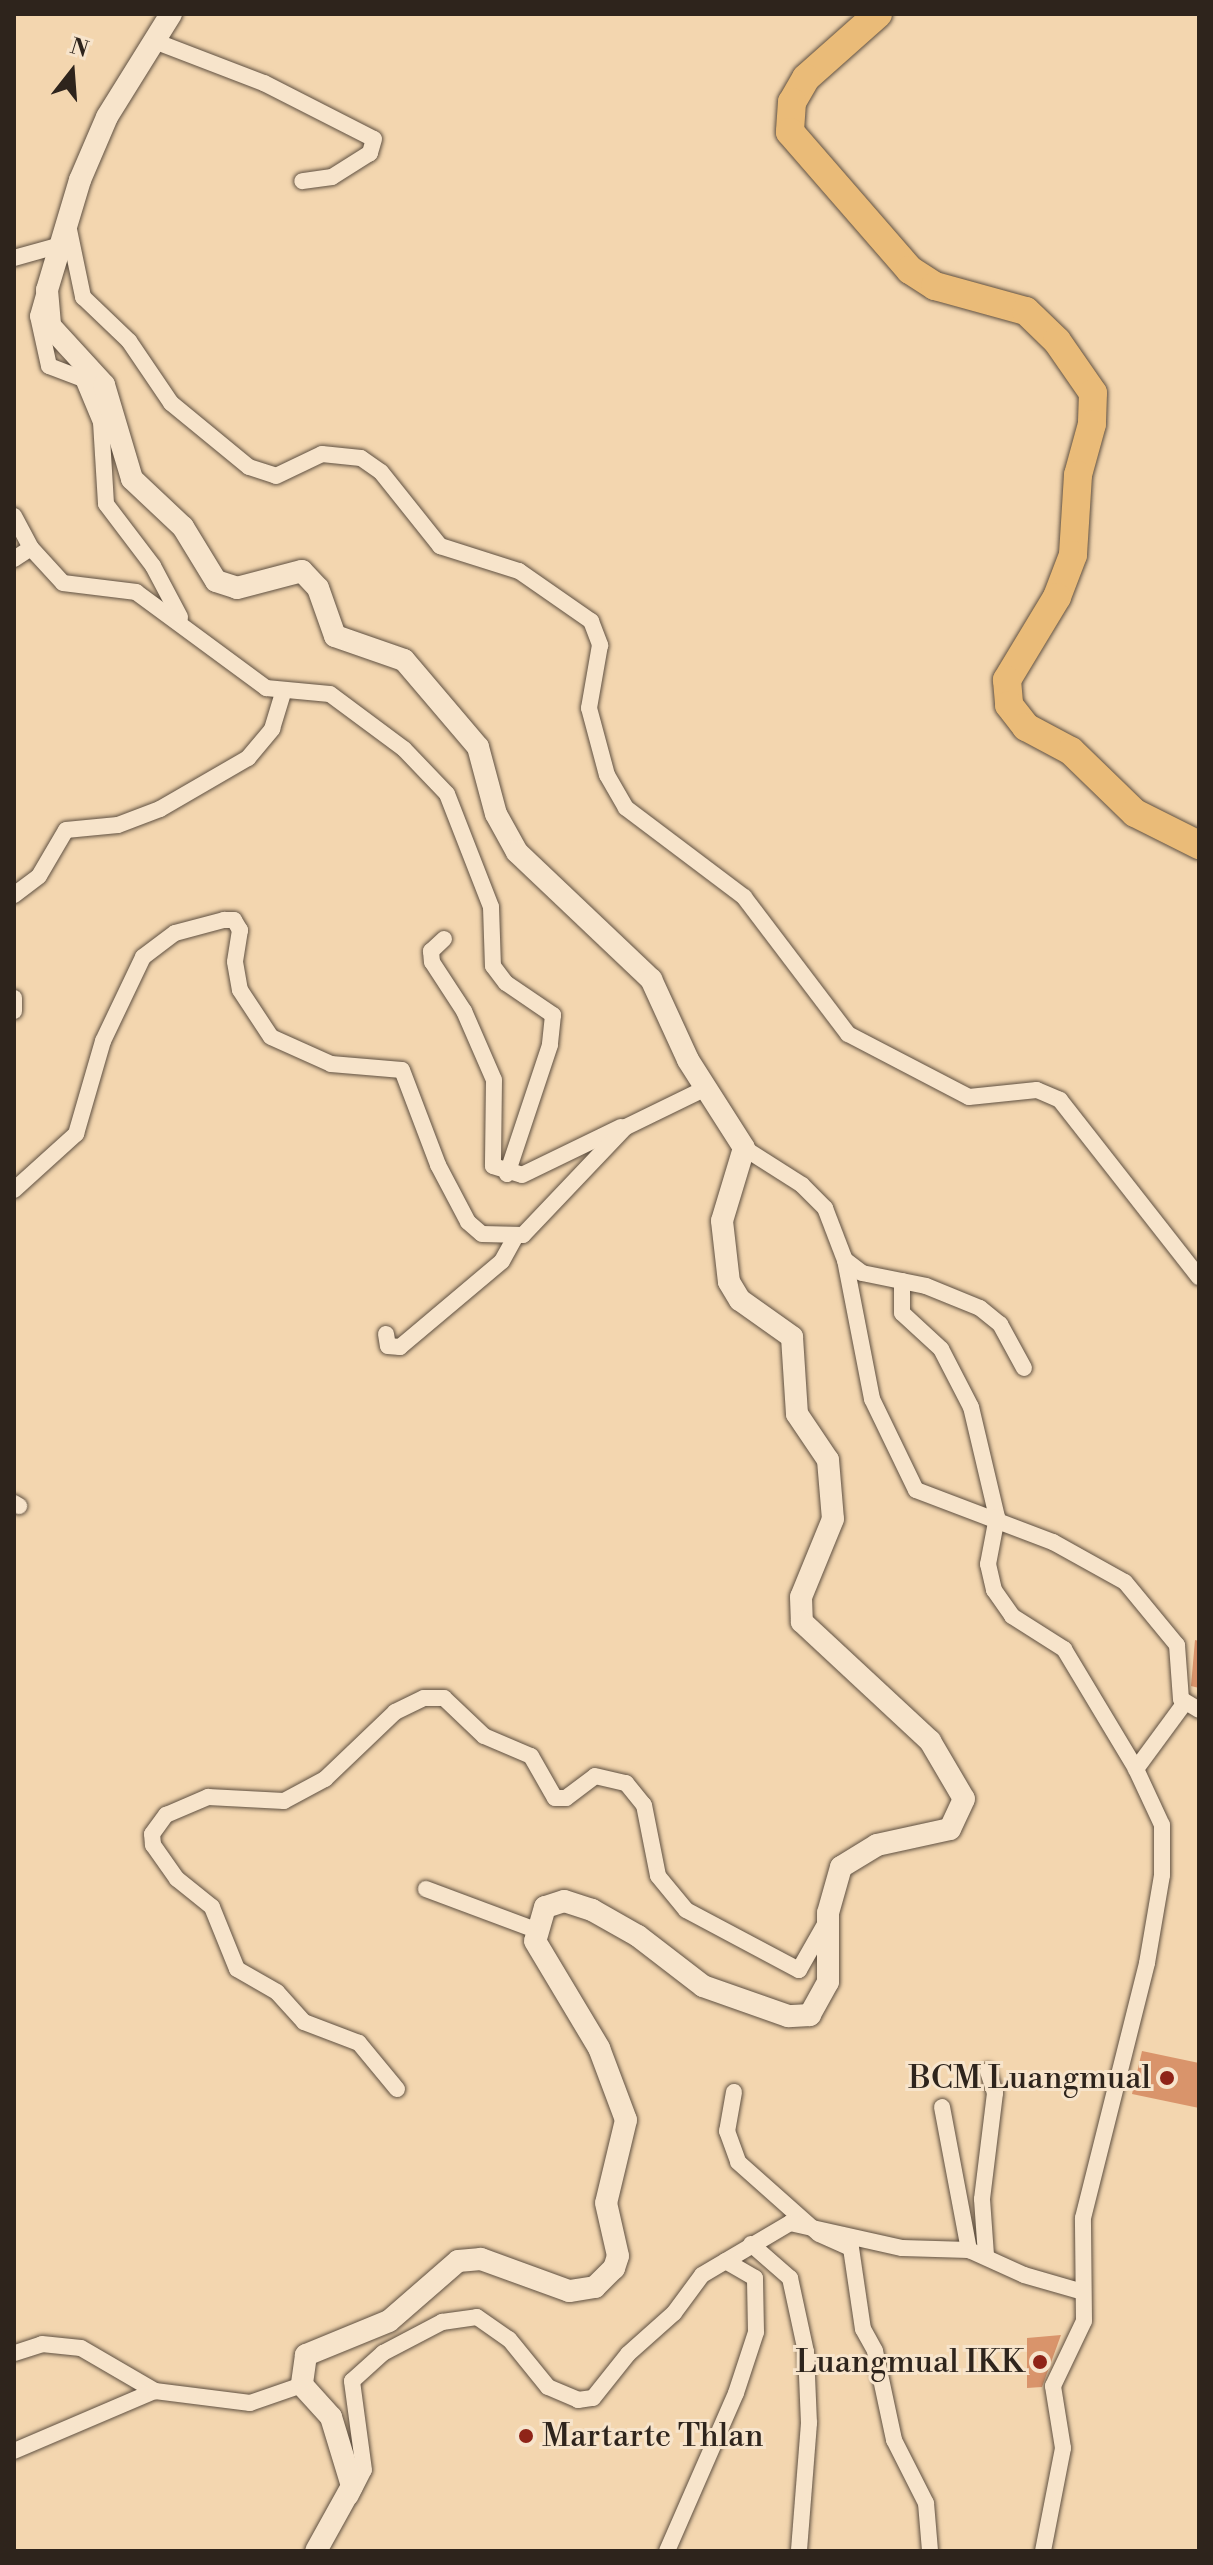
<!DOCTYPE html>
<html>
<head>
<meta charset="utf-8">
<style>
	body { margin:0 }
	#map { position:relative; width:1213px; height:2565px; overflow:hidden; background:#f3d6af; font-family:"Libre Bodoni",serif }
	div>[style] { position:absolute }
	[style*='--x'] { left:calc(var(--x)*1px); top:calc(var(--y)*1px); width:calc(var(--w)*1px); rotate:calc(var(--a)*1deg) }
	.building>* { inset:0; background:#d9946b }
	.roads { filter:drop-shadow(0 0 2px #5f5041) drop-shadow(0 0 2px #5f5041) }
	.street>* { height:16px; margin:-8px; padding:0 8px; transform-origin:8px; border-radius:8px; background:#f7e4cb }
	.secondary>* { height:22px; margin:-11px; padding:0 11px; transform-origin:11px; border-radius:11px; background:#f7e4cb }
	.highway>* { height:28px; margin:-14px; padding:0 14px; transform-origin:14px; border-radius:14px; background:#eabb78 }
	.dots>* { width:22px; height:22px; translate:-50% -50%; box-sizing:border-box; border:4px solid #f7e4cb; border-radius:50% }
	span { translate:-50% -50%; white-space:nowrap; text-align:center; line-height:1.15; -webkit-text-stroke:6px #f7e4cb; paint-order:stroke }
	.poi-label { font-size:32px; color:#2e241c }
	.right { translate:-100% -50%; text-align:right }
	.left { translate:0 -50%; text-align:left }
	.frame { position:absolute; inset:0; border:16px solid #2e241c; pointer-events:none }
	.north { position:absolute; left:32px; top:32px; width:80px; height:80px; -webkit-text-stroke:6px #f7e4cb; paint-order:stroke; rotate:17deg; font-size:22px; font-weight:700; line-height:32px; text-align:center; color:#2e241c }
	.north::after { content:''; display:block; margin:auto; width:28px; height:36px; background:#2e241c; clip-path:polygon(50% 0,100% 100%,50% 72%,0 100%) }
</style>
</head>
<body>
<div id="map">
	<div class="building">
		<i style="clip-path:polygon(1195px 1640px,1199px 1641px,1199px 1688px,1191px 1686px)"></i>
		<i style="clip-path:polygon(1142px 2051px,1199px 2063px,1199px 2108px,1132px 2094px)"></i>
		<i style="clip-path:polygon(1061px 2335px,1042px 2387px,1027px 2388px,1027px 2338px)"></i>
	</div>
	<div class="roads">
		<div class="street">
			<i style="--x:157;--y:42;--w:115;--a:21"></i>
			<i style="--x:264;--y:83;--w:123;--a:27"></i>
			<i style="--x:374;--y:139;--w:15;--a:106"></i>
			<i style="--x:370;--y:153;--w:45;--a:147.7"></i>
			<i style="--x:332;--y:177;--w:30;--a:172"></i>
			<i style="--x:68;--y:225;--w:74;--a:78.2"></i>
			<i style="--x:83;--y:297;--w:64;--a:43.7"></i>
			<i style="--x:129;--y:341;--w:75;--a:55.9"></i>
			<i style="--x:171;--y:403;--w:101;--a:39.4"></i>
			<i style="--x:249;--y:467;--w:28;--a:18"></i>
			<i style="--x:276;--y:476;--w:51;--a:-25.6"></i>
			<i style="--x:322;--y:454;--w:39;--a:6"></i>
			<i style="--x:361;--y:458;--w:24;--a:35"></i>
			<i style="--x:381;--y:472;--w:95;--a:51.4"></i>
			<i style="--x:440;--y:546;--w:83;--a:17.6"></i>
			<i style="--x:519;--y:571;--w:88;--a:34.8"></i>
			<i style="--x:591;--y:621;--w:26;--a:69"></i>
			<i style="--x:600;--y:645;--w:64;--a:99.9"></i>
			<i style="--x:589;--y:708;--w:69;--a:75"></i>
			<i style="--x:607;--y:775;--w:38;--a:60"></i>
			<i style="--x:626;--y:808;--w:148;--a:37"></i>
			<i style="--x:744;--y:897;--w:172;--a:52.8"></i>
			<i style="--x:848;--y:1034;--w:136;--a:27.5"></i>
			<i style="--x:969;--y:1097;--w:68;--a:-5.9"></i>
			<i style="--x:1037;--y:1090;--w:25;--a:23"></i>
			<i style="--x:1060;--y:1100;--w:225;--a:51.9"></i>
			<i style="--x:14;--y:258;--w:45;--a:-15.6"></i>
			<i style="--x:44;--y:295;--w:22;--a:106"></i>
			<i style="--x:38;--y:316;--w:51;--a:77.6"></i>
			<i style="--x:49;--y:366;--w:36;--a:21"></i>
			<i style="--x:83;--y:379;--w:47;--a:67.3"></i>
			<i style="--x:101;--y:422;--w:82;--a:86.5"></i>
			<i style="--x:106;--y:504;--w:78;--a:52.8"></i>
			<i style="--x:153;--y:566;--w:58;--a:62.1"></i>
			<i style="--x:14;--y:516;--w:36;--a:62"></i>
			<i style="--x:31;--y:548;--w:47;--a:47.6"></i>
			<i style="--x:63;--y:583;--w:74;--a:7"></i>
			<i style="--x:136;--y:592;--w:162;--a:36.4"></i>
			<i style="--x:266;--y:688;--w:64;--a:5.4"></i>
			<i style="--x:330;--y:694;--w:92;--a:36.6"></i>
			<i style="--x:404;--y:749;--w:62;--a:46.3"></i>
			<i style="--x:447;--y:794;--w:121;--a:68.7"></i>
			<i style="--x:491;--y:907;--w:59;--a:88.1"></i>
			<i style="--x:493;--y:966;--w:21;--a:53"></i>
			<i style="--x:506;--y:983;--w:57;--a:34.2"></i>
			<i style="--x:553;--y:1015;--w:30;--a:96"></i>
			<i style="--x:550;--y:1045;--w:136;--a:108.4"></i>
			<i style="--x:14;--y:559;--w:20;--a:-33"></i>
			<i style="--x:14;--y:895;--w:31;--a:-37"></i>
			<i style="--x:39;--y:876;--w:53;--a:-59.6"></i>
			<i style="--x:66;--y:830;--w:52;--a:-5.5"></i>
			<i style="--x:118;--y:825;--w:45;--a:-20.9"></i>
			<i style="--x:160;--y:809;--w:102;--a:-30.1"></i>
			<i style="--x:248;--y:758;--w:38;--a:-50"></i>
			<i style="--x:272;--y:729;--w:39;--a:-73"></i>
			<i style="--x:444;--y:939;--w:18;--a:137"></i>
			<i style="--x:431;--y:951;--w:11;--a:85"></i>
			<i style="--x:432;--y:962;--w:59;--a:56.9"></i>
			<i style="--x:464;--y:1011;--w:75;--a:66.5"></i>
			<i style="--x:494;--y:1080;--w:86;--a:90.7"></i>
			<i style="--x:493;--y:1166;--w:30;--a:17"></i>
			<i style="--x:522;--y:1175;--w:110;--a:-25.9"></i>
			<i style="--x:14;--y:998;--w:13;--a:90"></i>
			<i style="--x:744;--y:1148;--w:69;--a:32.5"></i>
			<i style="--x:802;--y:1185;--w:33;--a:45"></i>
			<i style="--x:825;--y:1208;--w:56;--a:69"></i>
			<i style="--x:845;--y:1260;--w:142;--a:79"></i>
			<i style="--x:872;--y:1399;--w:101;--a:64.2"></i>
			<i style="--x:916;--y:1490;--w:147;--a:20.8"></i>
			<i style="--x:1053;--y:1542;--w:82;--a:29.1"></i>
			<i style="--x:1125;--y:1582;--w:82;--a:50.5"></i>
			<i style="--x:1177;--y:1645;--w:54;--a:85.8"></i>
			<i style="--x:1181;--y:1699;--w:21;--a:31"></i>
			<i style="--x:14;--y:1190;--w:84;--a:-42.1"></i>
			<i style="--x:76;--y:1134;--w:97;--a:-73.8"></i>
			<i style="--x:103;--y:1041;--w:93;--a:-64.5"></i>
			<i style="--x:143;--y:957;--w:40;--a:-37"></i>
			<i style="--x:175;--y:933;--w:51;--a:-14.9"></i>
			<i style="--x:224;--y:920;--w:10;--a:0"></i>
			<i style="--x:234;--y:920;--w:12;--a:59"></i>
			<i style="--x:240;--y:930;--w:32;--a:99"></i>
			<i style="--x:235;--y:962;--w:28;--a:80"></i>
			<i style="--x:240;--y:990;--w:56;--a:56.6"></i>
			<i style="--x:271;--y:1037;--w:66;--a:24.2"></i>
			<i style="--x:331;--y:1064;--w:71;--a:4.8"></i>
			<i style="--x:402;--y:1070;--w:102;--a:69.2"></i>
			<i style="--x:438;--y:1165;--w:64;--a:62.2"></i>
			<i style="--x:468;--y:1222;--w:18;--a:41"></i>
			<i style="--x:482;--y:1234;--w:41;--a:1.4"></i>
			<i style="--x:523;--y:1235;--w:149;--a:-46.4"></i>
			<i style="--x:626;--y:1127;--w:89;--a:-26"></i>
			<i style="--x:845;--y:1260;--w:21;--a:37"></i>
			<i style="--x:862;--y:1273;--w:65;--a:11.5"></i>
			<i style="--x:926;--y:1286;--w:58;--a:22.2"></i>
			<i style="--x:980;--y:1308;--w:26;--a:39"></i>
			<i style="--x:1000;--y:1324;--w:50;--a:61.4"></i>
			<i style="--x:902;--y:1281;--w:32;--a:90"></i>
			<i style="--x:902;--y:1313;--w:53;--a:42.7"></i>
			<i style="--x:941;--y:1349;--w:65;--a:62.7"></i>
			<i style="--x:971;--y:1407;--w:113;--a:76.7"></i>
			<i style="--x:997;--y:1517;--w:48;--a:100.8"></i>
			<i style="--x:988;--y:1564;--w:27;--a:77"></i>
			<i style="--x:994;--y:1590;--w:32;--a:55"></i>
			<i style="--x:1012;--y:1616;--w:62;--a:32.4"></i>
			<i style="--x:1064;--y:1649;--w:140;--a:59"></i>
			<i style="--x:386;--y:1334;--w:12;--a:81"></i>
			<i style="--x:388;--y:1346;--w:12;--a:5"></i>
			<i style="--x:400;--y:1347;--w:133;--a:-40.1"></i>
			<i style="--x:502;--y:1261;--w:25;--a:-61"></i>
			<i style="--x:14;--y:1503;--w:6;--a:31"></i>
			<i style="--x:426;--y:1889;--w:114;--a:20.5"></i>
			<i style="--x:397;--y:2089;--w:60;--a:-129.6"></i>
			<i style="--x:359;--y:2043;--w:59;--a:-159.1"></i>
			<i style="--x:304;--y:2022;--w:40;--a:-132"></i>
			<i style="--x:277;--y:1992;--w:46;--a:-150.1"></i>
			<i style="--x:237;--y:1969;--w:67;--a:-112"></i>
			<i style="--x:212;--y:1907;--w:45;--a:-141.3"></i>
			<i style="--x:177;--y:1879;--w:42;--a:-125.2"></i>
			<i style="--x:153;--y:1845;--w:11;--a:-95"></i>
			<i style="--x:152;--y:1834;--w:24;--a:-54"></i>
			<i style="--x:166;--y:1815;--w:46;--a:-23.2"></i>
			<i style="--x:208;--y:1797;--w:76;--a:3"></i>
			<i style="--x:284;--y:1801;--w:47;--a:-28.2"></i>
			<i style="--x:325;--y:1779;--w:97;--a:-43.7"></i>
			<i style="--x:395;--y:1712;--w:32;--a:-26"></i>
			<i style="--x:424;--y:1698;--w:20;--a:0"></i>
			<i style="--x:444;--y:1698;--w:55;--a:43.5"></i>
			<i style="--x:484;--y:1736;--w:51;--a:23.1"></i>
			<i style="--x:531;--y:1756;--w:48;--a:60.3"></i>
			<i style="--x:555;--y:1798;--w:11;--a:0"></i>
			<i style="--x:566;--y:1798;--w:36;--a:-37"></i>
			<i style="--x:595;--y:1776;--w:32;--a:13"></i>
			<i style="--x:626;--y:1783;--w:28;--a:51"></i>
			<i style="--x:644;--y:1805;--w:72;--a:78.8"></i>
			<i style="--x:658;--y:1876;--w:44;--a:50.5"></i>
			<i style="--x:686;--y:1910;--w:128;--a:28"></i>
			<i style="--x:799;--y:1970;--w:51;--a:-60.4"></i>
			<i style="--x:734;--y:2092;--w:40;--a:100"></i>
			<i style="--x:727;--y:2131;--w:33;--a:70"></i>
			<i style="--x:738;--y:2162;--w:108;--a:41.6"></i>
			<i style="--x:819;--y:2234;--w:35;--a:24"></i>
			<i style="--x:851;--y:2248;--w:82;--a:81.6"></i>
			<i style="--x:863;--y:2329;--w:25;--a:61"></i>
			<i style="--x:875;--y:2351;--w:91;--a:77.9"></i>
			<i style="--x:894;--y:2440;--w:71;--a:63.1"></i>
			<i style="--x:926;--y:2503;--w:48;--a:85.2"></i>
			<i style="--x:942;--y:2107;--w:146;--a:79.3"></i>
			<i style="--x:751;--y:2244;--w:52;--a:41.1"></i>
			<i style="--x:790;--y:2278;--w:76;--a:77.8"></i>
			<i style="--x:806;--y:2352;--w:71;--a:87.6"></i>
			<i style="--x:809;--y:2423;--w:128;--a:94.5"></i>
			<i style="--x:986;--y:2255;--w:56;--a:-94.1"></i>
			<i style="--x:982;--y:2199;--w:107;--a:-83"></i>
			<i style="--x:995;--y:2093;--w:23;--a:-108"></i>
			<i style="--x:15;--y:2353;--w:28;--a:-18"></i>
			<i style="--x:42;--y:2344;--w:39;--a:6"></i>
			<i style="--x:81;--y:2348;--w:86;--a:30.2"></i>
			<i style="--x:14;--y:2451;--w:153;--a:-23.1"></i>
			<i style="--x:155;--y:2391;--w:96;--a:7.2"></i>
			<i style="--x:250;--y:2403;--w:55;--a:-19.1"></i>
			<i style="--x:350;--y:2497;--w:30;--a:-63"></i>
			<i style="--x:364;--y:2470;--w:90;--a:-97.7"></i>
			<i style="--x:352;--y:2381;--w:42;--a:-42.1"></i>
			<i style="--x:383;--y:2353;--w:67;--a:-27.7"></i>
			<i style="--x:442;--y:2322;--w:35;--a:-8"></i>
			<i style="--x:477;--y:2317;--w:39;--a:35"></i>
			<i style="--x:509;--y:2339;--w:62;--a:50.9"></i>
			<i style="--x:548;--y:2387;--w:33;--a:23"></i>
			<i style="--x:578;--y:2400;--w:15;--a:-8"></i>
			<i style="--x:593;--y:2398;--w:56;--a:-51.5"></i>
			<i style="--x:628;--y:2354;--w:62;--a:-41.7"></i>
			<i style="--x:674;--y:2313;--w:47;--a:-53.6"></i>
			<i style="--x:702;--y:2275;--w:102;--a:-30.6"></i>
			<i style="--x:790;--y:2223;--w:115;--a:12.6"></i>
			<i style="--x:902;--y:2248;--w:67;--a:1.7"></i>
			<i style="--x:969;--y:2250;--w:60;--a:24.4"></i>
			<i style="--x:1024;--y:2275;--w:61;--a:16.1"></i>
			<i style="--x:667;--y:2551;--w:172;--a:-66.4"></i>
			<i style="--x:736;--y:2393;--w:64;--a:-71.8"></i>
			<i style="--x:756;--y:2332;--w:54;--a:-91.1"></i>
			<i style="--x:755;--y:2278;--w:34;--a:-150"></i>
			<i style="--x:1043;--y:2551;--w:105;--a:-79"></i>
			<i style="--x:1063;--y:2448;--w:63;--a:-99.2"></i>
			<i style="--x:1053;--y:2386;--w:72;--a:-64.5"></i>
			<i style="--x:1084;--y:2321;--w:103;--a:-90.6"></i>
			<i style="--x:1083;--y:2218;--w:263;--a:-75.9"></i>
			<i style="--x:1147;--y:1963;--w:89;--a:-80.3"></i>
			<i style="--x:1162;--y:1875;--w:50;--a:-90"></i>
			<i style="--x:1162;--y:1825;--w:62;--a:-114.9"></i>
			<i style="--x:1136;--y:1769;--w:81;--a:-53.6"></i>
		</div>
		<div class="secondary">
			<i style="--x:171;--y:14;--w:121;--a:121.9"></i>
			<i style="--x:107;--y:117;--w:69;--a:113.2"></i>
			<i style="--x:80;--y:180;--w:115;--a:106.7"></i>
			<i style="--x:47;--y:290;--w:36;--a:85"></i>
			<i style="--x:50;--y:326;--w:80;--a:47.5"></i>
			<i style="--x:104;--y:385;--w:98;--a:73.4"></i>
			<i style="--x:132;--y:479;--w:70;--a:43.3"></i>
			<i style="--x:183;--y:527;--w:63;--a:58.6"></i>
			<i style="--x:216;--y:581;--w:22;--a:18"></i>
			<i style="--x:237;--y:588;--w:67;--a:-14.7"></i>
			<i style="--x:302;--y:571;--w:23;--a:47"></i>
			<i style="--x:318;--y:588;--w:51;--a:70.5"></i>
			<i style="--x:335;--y:636;--w:73;--a:19.2"></i>
			<i style="--x:404;--y:660;--w:114;--a:49.6"></i>
			<i style="--x:478;--y:747;--w:69;--a:75"></i>
			<i style="--x:496;--y:814;--w:43;--a:61.1"></i>
			<i style="--x:517;--y:852;--w:185;--a:43.5"></i>
			<i style="--x:651;--y:979;--w:89;--a:65.4"></i>
			<i style="--x:688;--y:1060;--w:104;--a:57.5"></i>
			<i style="--x:744;--y:1148;--w:76;--a:106.8"></i>
			<i style="--x:722;--y:1221;--w:61;--a:83.5"></i>
			<i style="--x:729;--y:1282;--w:21;--a:59"></i>
			<i style="--x:740;--y:1300;--w:64;--a:35.4"></i>
			<i style="--x:792;--y:1337;--w:77;--a:86.3"></i>
			<i style="--x:797;--y:1414;--w:55;--a:56"></i>
			<i style="--x:828;--y:1460;--w:59;--a:85.2"></i>
			<i style="--x:833;--y:1519;--w:84;--a:112.3"></i>
			<i style="--x:801;--y:1597;--w:25;--a:88"></i>
			<i style="--x:802;--y:1622;--w:175;--a:42.9"></i>
			<i style="--x:930;--y:1741;--w:67;--a:59.6"></i>
			<i style="--x:964;--y:1799;--w:33;--a:115"></i>
			<i style="--x:950;--y:1829;--w:75;--a:167.6"></i>
			<i style="--x:877;--y:1845;--w:42;--a:148.6"></i>
			<i style="--x:841;--y:1867;--w:48;--a:105.8"></i>
			<i style="--x:828;--y:1913;--w:69;--a:90"></i>
			<i style="--x:828;--y:1982;--w:38;--a:119"></i>
			<i style="--x:810;--y:2015;--w:22;--a:177"></i>
			<i style="--x:788;--y:2016;--w:90;--a:-160.6"></i>
			<i style="--x:703;--y:1986;--w:82;--a:-142.4"></i>
			<i style="--x:638;--y:1936;--w:53;--a:-150.5"></i>
			<i style="--x:592;--y:1910;--w:29;--a:-162"></i>
			<i style="--x:564;--y:1901;--w:20;--a:162"></i>
			<i style="--x:545;--y:1907;--w:35;--a:106"></i>
			<i style="--x:535;--y:1941;--w:125;--a:59.1"></i>
			<i style="--x:599;--y:2048;--w:77;--a:69.4"></i>
			<i style="--x:626;--y:2120;--w:85;--a:103.5"></i>
			<i style="--x:606;--y:2203;--w:54;--a:77.2"></i>
			<i style="--x:618;--y:2256;--w:13;--a:108"></i>
			<i style="--x:614;--y:2268;--w:27;--a:135"></i>
			<i style="--x:595;--y:2287;--w:26;--a:171"></i>
			<i style="--x:569;--y:2291;--w:94;--a:-160"></i>
			<i style="--x:481;--y:2259;--w:23;--a:175"></i>
			<i style="--x:458;--y:2261;--w:91;--a:139"></i>
			<i style="--x:389;--y:2321;--w:90;--a:157.7"></i>
			<i style="--x:306;--y:2355;--w:30;--a:98"></i>
			<i style="--x:302;--y:2385;--w:43;--a:47.8"></i>
			<i style="--x:331;--y:2417;--w:72;--a:73.1"></i>
			<i style="--x:352;--y:2486;--w:74;--a:119"></i>
		</div>
		<div class="highway">
			<i style="--x:878;--y:14;--w:96;--a:138.4"></i>
			<i style="--x:806;--y:78;--w:28;--a:120"></i>
			<i style="--x:792;--y:102;--w:30;--a:94"></i>
			<i style="--x:790;--y:132;--w:183;--a:49"></i>
			<i style="--x:910;--y:270;--w:30;--a:33"></i>
			<i style="--x:935;--y:286;--w:94;--a:15.4"></i>
			<i style="--x:1026;--y:311;--w:43;--a:44.1"></i>
			<i style="--x:1057;--y:341;--w:63;--a:55.3"></i>
			<i style="--x:1093;--y:393;--w:31;--a:92"></i>
			<i style="--x:1092;--y:424;--w:53;--a:105.4"></i>
			<i style="--x:1078;--y:475;--w:80;--a:93.6"></i>
			<i style="--x:1073;--y:555;--w:45;--a:110.9"></i>
			<i style="--x:1057;--y:597;--w:97;--a:121.1"></i>
			<i style="--x:1007;--y:680;--w:25;--a:85"></i>
			<i style="--x:1009;--y:705;--w:28;--a:52"></i>
			<i style="--x:1026;--y:727;--w:51;--a:28.1"></i>
			<i style="--x:1071;--y:751;--w:89;--a:44.1"></i>
			<i style="--x:1135;--y:813;--w:72;--a:26.6"></i>
		</div>
	</div>
	<div class="dots">
		<i style="left:1167px;top:2078px;background:#8f2418"></i>
		<i style="left:1040px;top:2362px;background:#8f2418"></i>
		<i style="left:526px;top:2436px;background:#8f2418"></i>
	</div>
	<div class="poi-label">
		<span class="right" style="left:1151px;top:2078px">BCM Luangmual</span>
		<span class="right" style="left:1024px;top:2362px">Luangmual IKK</span>
		<span class="left" style="left:542px;top:2436px">Martarte Thlan</span>
	</div>
	<div class="frame"></div>
	<div class="north">N</div>
</div>
</body>
</html>
